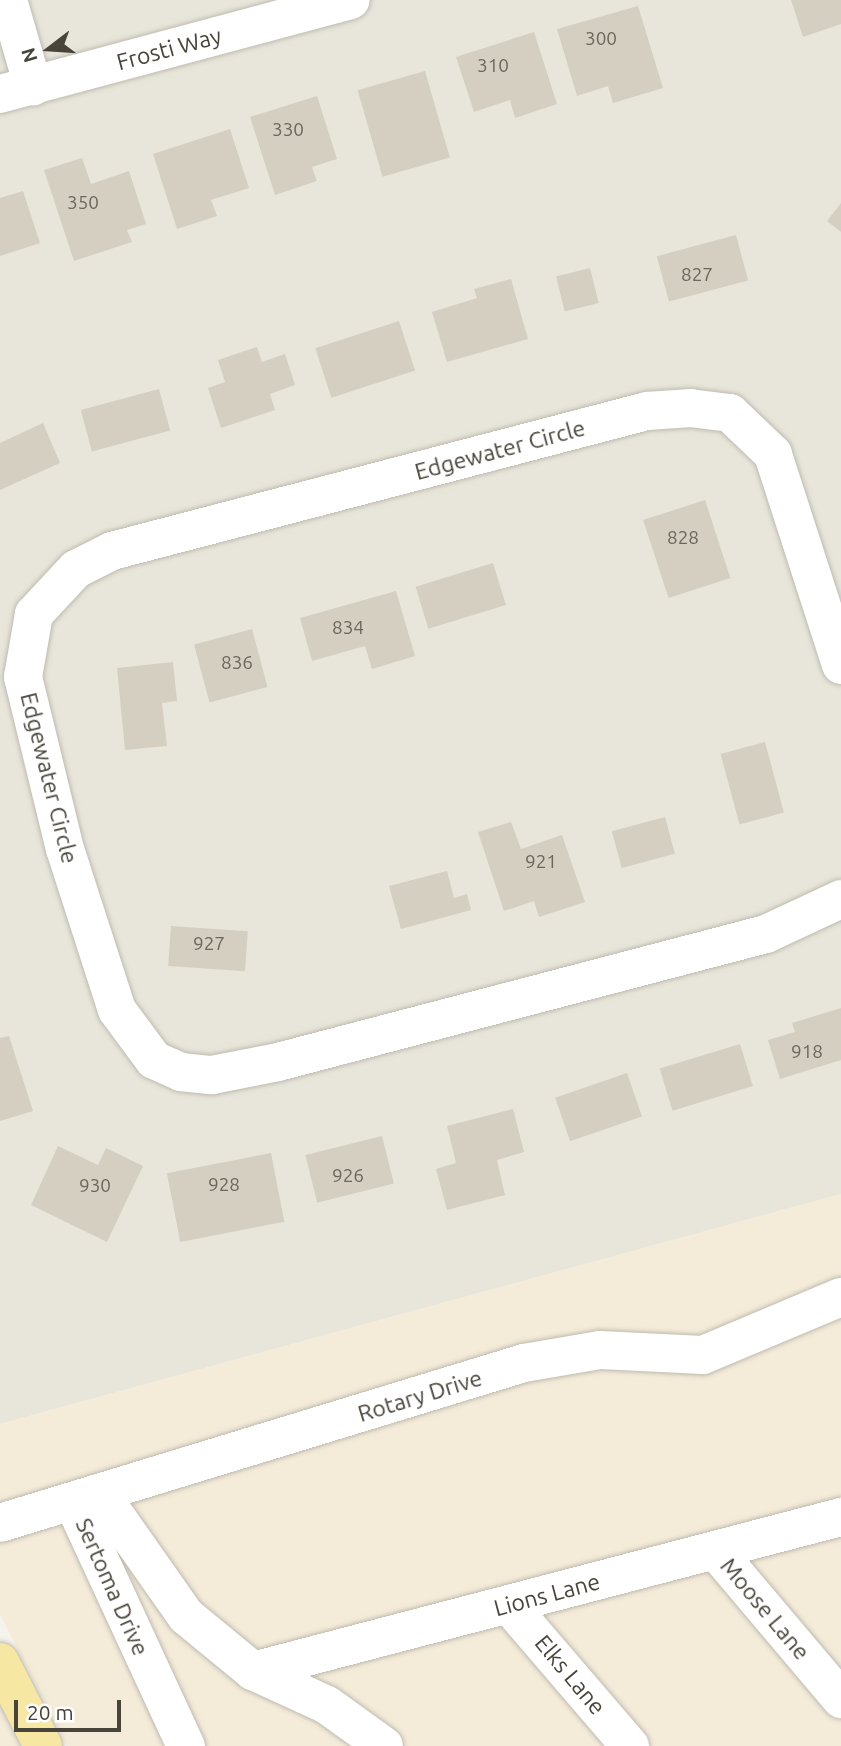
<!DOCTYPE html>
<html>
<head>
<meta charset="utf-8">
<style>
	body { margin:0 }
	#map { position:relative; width:841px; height:1746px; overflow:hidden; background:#f4f3ec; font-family:Ubuntu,sans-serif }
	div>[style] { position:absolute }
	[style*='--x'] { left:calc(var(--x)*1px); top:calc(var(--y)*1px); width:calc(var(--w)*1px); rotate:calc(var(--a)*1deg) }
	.residential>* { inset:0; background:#e8e5da }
	.commercial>* { inset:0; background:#f4ebd9 }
	.building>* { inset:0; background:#d5cfc2; transform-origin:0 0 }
	.roads { filter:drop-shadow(0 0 2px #bfbbaf) drop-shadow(0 0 2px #bfbbaf) }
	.minor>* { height:38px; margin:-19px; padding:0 19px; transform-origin:19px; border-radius:19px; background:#fff }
	.major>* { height:38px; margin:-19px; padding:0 19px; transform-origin:19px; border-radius:19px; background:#f6e7a3 }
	span { translate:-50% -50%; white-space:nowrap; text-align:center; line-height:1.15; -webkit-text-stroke:7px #fff; paint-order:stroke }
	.number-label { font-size:19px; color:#6b675c }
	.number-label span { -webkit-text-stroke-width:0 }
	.street-label { font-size:23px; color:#48443a }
	.north { position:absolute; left:14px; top:14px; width:70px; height:70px; -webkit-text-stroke:5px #fff; paint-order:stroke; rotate:253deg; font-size:19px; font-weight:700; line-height:28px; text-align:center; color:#48443a }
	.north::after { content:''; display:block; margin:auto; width:24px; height:32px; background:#48443a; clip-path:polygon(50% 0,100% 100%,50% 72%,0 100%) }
	.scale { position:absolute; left:14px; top:1700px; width:107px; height:32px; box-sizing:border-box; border:4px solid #48443a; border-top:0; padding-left:9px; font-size:21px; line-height:24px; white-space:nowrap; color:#48443a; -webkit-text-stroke:5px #fff; paint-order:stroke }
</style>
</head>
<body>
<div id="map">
	<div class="residential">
		<i style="clip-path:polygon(0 0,841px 0,841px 1194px,0 1424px)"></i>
	</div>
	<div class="commercial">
		<i style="clip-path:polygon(841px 1194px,841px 1746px,67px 1746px,0 1614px,0 1424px)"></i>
		<i style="clip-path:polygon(0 1708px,12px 1733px,19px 1746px,0 1746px)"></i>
	</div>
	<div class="building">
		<i style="clip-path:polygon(791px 0,841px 0,841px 24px,803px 37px)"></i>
		<i style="clip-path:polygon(638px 6px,663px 88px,613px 103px,608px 86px,577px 96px,557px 29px)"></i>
		<i style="clip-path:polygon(534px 32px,557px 104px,515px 118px,510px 100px,474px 112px,456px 57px)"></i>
		<i style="left:425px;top:71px;width:90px;height:70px;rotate:74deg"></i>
		<i style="clip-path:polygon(317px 96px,337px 159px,312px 167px,317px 181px,275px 195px,250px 117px)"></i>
		<i style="clip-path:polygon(230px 129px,249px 188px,211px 200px,217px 216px,177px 229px,153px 154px)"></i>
		<i style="clip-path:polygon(82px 158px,91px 184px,129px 171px,146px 224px,127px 230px,132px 242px,74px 261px,44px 170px)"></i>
		<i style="clip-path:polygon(23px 191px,40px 243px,0 256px,0 198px)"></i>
		<i style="clip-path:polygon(841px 203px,841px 232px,827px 221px)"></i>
		<i style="left:736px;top:235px;width:47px;height:82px;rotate:75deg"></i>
		<i style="left:590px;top:268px;width:36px;height:35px;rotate:76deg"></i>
		<i style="clip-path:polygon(511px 279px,528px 339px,447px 362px,432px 312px,477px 298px,474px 289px)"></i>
		<i style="left:399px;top:321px;width:52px;height:88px;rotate:72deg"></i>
		<i style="clip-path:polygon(257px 347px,262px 362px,285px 354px,295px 385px,270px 394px,275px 410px,221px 428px,208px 388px,225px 382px,218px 360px)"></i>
		<i style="left:159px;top:389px;width:43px;height:81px;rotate:75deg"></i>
		<i style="clip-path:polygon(43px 423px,60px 463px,0 490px,0 443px)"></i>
		<i style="left:705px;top:500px;width:82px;height:65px;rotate:72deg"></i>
		<i style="left:493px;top:563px;width:44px;height:81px;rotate:73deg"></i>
		<i style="clip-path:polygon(396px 591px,415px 656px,372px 669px,365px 646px,312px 661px,300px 618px)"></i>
		<i style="left:252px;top:629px;width:60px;height:60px;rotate:75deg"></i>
		<i style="clip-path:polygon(173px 662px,177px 701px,162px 703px,167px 746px,125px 750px,117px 668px)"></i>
		<i style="left:765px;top:742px;width:73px;height:46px;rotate:75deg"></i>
		<i style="left:665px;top:817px;width:38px;height:55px;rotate:75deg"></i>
		<i style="clip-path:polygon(511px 822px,521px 849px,562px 835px,585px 902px,539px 917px,534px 901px,504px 911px,478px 832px)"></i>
		<i style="clip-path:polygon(447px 871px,454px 898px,467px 894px,471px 910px,401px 929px,389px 886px)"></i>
		<i style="left:171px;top:926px;width:77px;height:40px;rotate:4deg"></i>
		<i style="clip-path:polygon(841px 1008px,841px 1060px,780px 1079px,768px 1040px,795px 1032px,792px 1023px)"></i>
		<i style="clip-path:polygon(9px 1036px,33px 1111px,0 1121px,0 1038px)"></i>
		<i style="left:740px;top:1044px;width:44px;height:84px;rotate:73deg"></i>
		<i style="left:627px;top:1073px;width:46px;height:76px;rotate:71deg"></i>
		<i style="clip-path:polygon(513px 1109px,524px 1152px,497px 1160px,505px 1195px,447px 1210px,436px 1169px,456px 1163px,447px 1126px)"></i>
		<i style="left:382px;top:1136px;width:49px;height:79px;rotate:76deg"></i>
		<i style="clip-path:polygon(58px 1146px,98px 1165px,106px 1148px,143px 1166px,107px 1242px,31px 1205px)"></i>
		<i style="left:271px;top:1153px;width:70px;height:106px;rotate:79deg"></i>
	</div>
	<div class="roads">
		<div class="minor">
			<i style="--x:8;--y:0;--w:90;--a:73.8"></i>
			<i style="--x:0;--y:94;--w:363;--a:-15"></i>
			<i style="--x:841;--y:665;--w:222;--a:-107.9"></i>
			<i style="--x:773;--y:454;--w:59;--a:-136.4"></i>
			<i style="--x:730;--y:413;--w:39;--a:-173"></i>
			<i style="--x:691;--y:408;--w:44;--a:176.1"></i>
			<i style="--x:647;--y:411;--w:553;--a:165.34"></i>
			<i style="--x:112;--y:551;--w:40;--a:153.4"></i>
			<i style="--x:76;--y:569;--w:62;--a:133"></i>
			<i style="--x:34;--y:614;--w:64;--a:99.9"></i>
			<i style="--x:23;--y:677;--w:177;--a:76.3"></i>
			<i style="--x:65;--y:849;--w:169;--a:72.1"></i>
			<i style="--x:117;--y:1010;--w:62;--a:53.5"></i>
			<i style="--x:154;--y:1060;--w:30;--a:24"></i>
			<i style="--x:181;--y:1072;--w:31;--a:6"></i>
			<i style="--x:212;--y:1075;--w:67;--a:-11.1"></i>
			<i style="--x:278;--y:1062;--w:505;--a:-14.7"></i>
			<i style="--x:766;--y:934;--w:83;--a:-25"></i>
			<i style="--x:101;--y:1495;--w:148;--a:54.9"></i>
			<i style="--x:186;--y:1616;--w:87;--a:39.4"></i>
			<i style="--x:253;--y:1671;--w:81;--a:24.7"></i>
			<i style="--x:327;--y:1705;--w:70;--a:35.7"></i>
			<i style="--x:74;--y:1504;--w:267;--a:65.2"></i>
			<i style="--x:0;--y:1523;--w:548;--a:-16.98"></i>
			<i style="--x:524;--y:1363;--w:77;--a:-9.7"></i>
			<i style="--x:600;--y:1350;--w:103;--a:2.8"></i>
			<i style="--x:703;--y:1355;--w:150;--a:-22.8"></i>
			<i style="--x:716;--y:1551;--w:194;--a:49.8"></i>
			<i style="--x:509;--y:1605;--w:186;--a:49.4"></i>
			<i style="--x:253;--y:1671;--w:608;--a:-14.68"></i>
		</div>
		<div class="major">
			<i style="--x:0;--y:1662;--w:94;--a:62.9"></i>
		</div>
	</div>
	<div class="number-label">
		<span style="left:601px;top:39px">300</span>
		<span style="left:493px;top:66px">310</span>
		<span style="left:288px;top:130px">330</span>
		<span style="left:83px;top:203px">350</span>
		<span style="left:697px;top:275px">827</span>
		<span style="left:683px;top:538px">828</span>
		<span style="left:348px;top:628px">834</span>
		<span style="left:237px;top:663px">836</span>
		<span style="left:541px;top:862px">921</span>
		<span style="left:209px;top:944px">927</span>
		<span style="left:807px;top:1052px">918</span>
		<span style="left:348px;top:1176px">926</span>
		<span style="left:224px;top:1185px">928</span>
		<span style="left:95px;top:1186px">930</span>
	</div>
	<div class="street-label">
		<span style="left:169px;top:49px;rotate:-15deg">Frosti Way</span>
		<span style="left:500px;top:450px;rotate:-15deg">Edgewater Circle</span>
		<span style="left:49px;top:778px;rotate:76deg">Edgewater Circle</span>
		<span style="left:420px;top:1396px;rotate:-17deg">Rotary Drive</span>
		<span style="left:112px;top:1587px;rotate:66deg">Sertoma Drive</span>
		<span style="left:547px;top:1595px;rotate:-15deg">Lions Lane</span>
		<span style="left:765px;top:1609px;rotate:50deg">Moose Lane</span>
		<span style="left:570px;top:1675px;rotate:50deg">Elks Lane</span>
	</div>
	<div class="north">N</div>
	<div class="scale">20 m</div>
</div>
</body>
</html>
